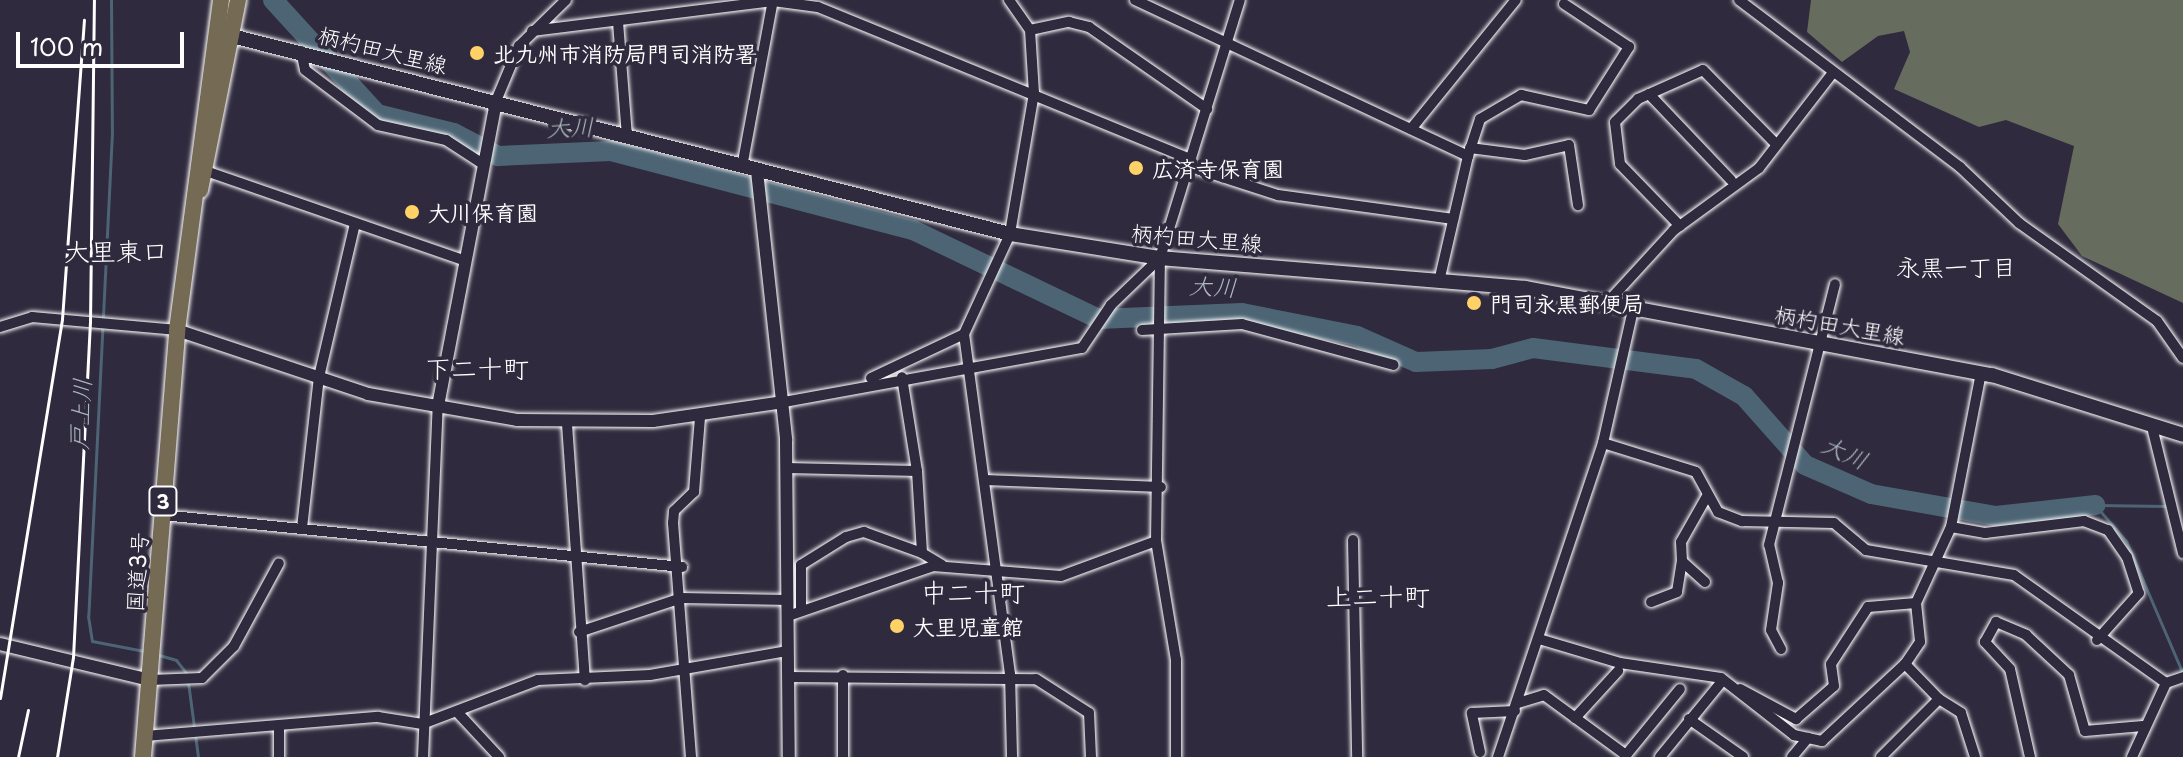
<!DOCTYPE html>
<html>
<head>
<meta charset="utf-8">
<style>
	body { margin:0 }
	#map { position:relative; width:2183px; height:757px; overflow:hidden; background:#2f2a3d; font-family:"Playpen Sans","Klee One",sans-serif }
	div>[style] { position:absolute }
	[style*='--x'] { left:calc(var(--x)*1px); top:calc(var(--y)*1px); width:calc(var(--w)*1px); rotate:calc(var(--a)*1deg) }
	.green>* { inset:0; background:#666c5e }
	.stream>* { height:3px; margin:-1.5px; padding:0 1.5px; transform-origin:1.5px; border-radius:1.5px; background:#4c6474 }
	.river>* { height:20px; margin:-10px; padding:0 10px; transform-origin:10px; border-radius:10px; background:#4c6474 }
	.roads { filter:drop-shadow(0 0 2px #fff) drop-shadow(0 0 2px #fff) }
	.minor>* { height:10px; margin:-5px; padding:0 5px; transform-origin:5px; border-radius:5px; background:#2f2a3d }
	.tertiary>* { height:12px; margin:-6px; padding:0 6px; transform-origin:6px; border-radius:6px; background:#2f2a3d }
	.secondary>* { height:14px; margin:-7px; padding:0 7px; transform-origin:7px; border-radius:7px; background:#2f2a3d }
	.trunk>* { height:16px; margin:-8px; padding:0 8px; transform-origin:8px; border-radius:8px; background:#756b55 }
	.rail>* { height:3px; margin:-1.5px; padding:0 1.5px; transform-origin:1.5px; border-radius:1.5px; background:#fff }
	.dots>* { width:22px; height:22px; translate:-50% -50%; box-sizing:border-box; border:4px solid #2f2a3d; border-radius:50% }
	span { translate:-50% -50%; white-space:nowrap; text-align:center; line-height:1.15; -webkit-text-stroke:7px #2f2a3d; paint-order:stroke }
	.shield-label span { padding:2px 6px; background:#2f2a3d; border:2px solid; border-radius:6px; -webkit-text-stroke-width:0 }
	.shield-label { font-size:20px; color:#fff; font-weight:700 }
	.street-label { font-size:22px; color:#fff }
	.poi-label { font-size:22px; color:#fff; font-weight:700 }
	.left { translate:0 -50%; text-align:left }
	.water-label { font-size:24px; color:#aeb9c0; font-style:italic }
	.neighbourhood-label { font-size:24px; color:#fff }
	.quarter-label { font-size:26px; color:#fff }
	.scale { position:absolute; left:16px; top:32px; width:168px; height:36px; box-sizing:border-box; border:4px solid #fff; border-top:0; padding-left:10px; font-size:24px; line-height:28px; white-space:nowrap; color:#fff; -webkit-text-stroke:6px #2f2a3d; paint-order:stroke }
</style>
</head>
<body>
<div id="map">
	<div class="green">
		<i style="clip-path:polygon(1811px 0,2183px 0,2183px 303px,2082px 256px,2058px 224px,2074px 146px,2006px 120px,1979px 127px,1894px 89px,1910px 52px,1904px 31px,1878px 36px,1842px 62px,1807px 32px)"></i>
	</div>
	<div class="stream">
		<i style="--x:111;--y:0;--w:132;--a:89.6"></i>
		<i style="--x:112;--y:132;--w:485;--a:92.8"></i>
		<i style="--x:88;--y:616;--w:25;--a:81"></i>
		<i style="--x:92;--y:641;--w:53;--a:10.9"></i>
		<i style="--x:2095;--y:505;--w:48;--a:49.3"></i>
		<i style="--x:2126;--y:541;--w:145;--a:66.8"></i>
		<i style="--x:2095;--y:505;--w:72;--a:0.8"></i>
		<i style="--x:159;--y:655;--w:18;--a:16"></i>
		<i style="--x:176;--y:660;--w:18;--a:52"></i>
		<i style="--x:188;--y:682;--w:76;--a:82.4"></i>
	</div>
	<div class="river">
		<i style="--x:273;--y:0;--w:154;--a:47.6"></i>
		<i style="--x:377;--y:114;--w:79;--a:13.9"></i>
		<i style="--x:454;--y:133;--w:50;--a:27.6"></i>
		<i style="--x:498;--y:156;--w:113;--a:-2.5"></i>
		<i style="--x:611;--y:151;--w:312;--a:14.7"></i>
		<i style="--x:913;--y:230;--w:206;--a:25.6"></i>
		<i style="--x:1099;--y:319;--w:143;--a:-2.4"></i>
		<i style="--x:1242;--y:313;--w:117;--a:11.3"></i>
		<i style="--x:1357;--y:336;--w:64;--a:23.8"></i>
		<i style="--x:1416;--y:362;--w:76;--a:-2.3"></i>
		<i style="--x:1492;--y:359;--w:42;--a:-15"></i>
		<i style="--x:1533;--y:348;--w:164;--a:7.3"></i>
		<i style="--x:1696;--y:369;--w:55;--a:29.4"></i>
		<i style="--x:1744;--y:396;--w:92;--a:48.5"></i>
		<i style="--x:1805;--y:465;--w:72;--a:23.7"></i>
		<i style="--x:1871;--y:494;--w:127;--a:10"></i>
		<i style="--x:1996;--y:516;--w:100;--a:-6.3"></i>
	</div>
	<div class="roads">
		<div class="minor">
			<i style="--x:1009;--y:0;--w:37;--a:55"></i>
			<i style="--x:1030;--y:30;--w:63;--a:86.4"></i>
			<i style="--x:1034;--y:93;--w:143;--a:99.7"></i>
			<i style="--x:1010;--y:234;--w:110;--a:114.7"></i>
			<i style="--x:964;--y:334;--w:343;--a:82.3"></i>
			<i style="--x:1010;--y:674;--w:83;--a:88.6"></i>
			<i style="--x:1135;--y:0;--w:368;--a:25.1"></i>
			<i style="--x:1468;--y:156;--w:129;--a:103"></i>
			<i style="--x:1739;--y:0;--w:277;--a:37.1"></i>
			<i style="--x:1960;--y:167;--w:81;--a:43.5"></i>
			<i style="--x:2019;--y:223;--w:169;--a:35.4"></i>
			<i style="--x:2157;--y:321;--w:45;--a:54.9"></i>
			<i style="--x:618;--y:22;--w:115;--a:85.5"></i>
			<i style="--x:1030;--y:30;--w:40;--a:-12"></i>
			<i style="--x:1069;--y:22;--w:21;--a:14"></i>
			<i style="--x:1089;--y:27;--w:144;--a:34.8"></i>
			<i style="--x:532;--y:31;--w:243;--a:-7.1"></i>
			<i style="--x:773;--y:1;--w:45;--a:7.6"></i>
			<i style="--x:818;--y:7;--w:402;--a:22.2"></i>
			<i style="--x:301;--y:51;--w:19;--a:78"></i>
			<i style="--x:305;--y:70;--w:91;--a:37"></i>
			<i style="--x:378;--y:125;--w:70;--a:12.4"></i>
			<i style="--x:446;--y:140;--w:44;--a:33"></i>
			<i style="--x:1649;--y:94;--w:119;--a:46.4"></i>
			<i style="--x:496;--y:101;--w:60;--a:-67.3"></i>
			<i style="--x:519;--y:46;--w:66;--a:-44.4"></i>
			<i style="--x:1411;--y:129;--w:166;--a:-50.9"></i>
			<i style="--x:1470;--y:148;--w:55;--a:7.3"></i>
			<i style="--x:1525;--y:155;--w:45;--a:-12.8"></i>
			<i style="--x:1569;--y:145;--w:61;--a:81.5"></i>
			<i style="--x:1468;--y:156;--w:39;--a:-72"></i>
			<i style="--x:1480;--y:119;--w:48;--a:-30.3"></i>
			<i style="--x:1521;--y:95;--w:70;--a:12.4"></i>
			<i style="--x:1589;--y:110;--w:75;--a:-57.6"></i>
			<i style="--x:1629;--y:47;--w:78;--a:-146.5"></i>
			<i style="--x:1188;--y:166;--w:95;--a:17.9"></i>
			<i style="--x:1278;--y:195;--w:177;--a:7.8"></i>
			<i style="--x:742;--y:167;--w:170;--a:-79.5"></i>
			<i style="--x:200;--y:169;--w:281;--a:19.1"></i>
			<i style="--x:1680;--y:226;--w:86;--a:-134.1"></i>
			<i style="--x:1620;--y:164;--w:42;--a:-96.8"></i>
			<i style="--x:1615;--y:122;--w:33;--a:-45"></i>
			<i style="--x:1638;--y:99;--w:71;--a:-24"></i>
			<i style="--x:1703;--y:70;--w:105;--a:45.4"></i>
			<i style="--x:1607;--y:303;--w:99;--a:-47.5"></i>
			<i style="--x:1674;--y:230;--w:105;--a:-36.1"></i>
			<i style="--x:1759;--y:168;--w:119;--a:-52.2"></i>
			<i style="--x:0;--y:327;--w:34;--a:-17"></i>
			<i style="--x:32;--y:317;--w:146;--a:5.1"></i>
			<i style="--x:1142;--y:330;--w:100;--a:-3.4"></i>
			<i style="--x:1242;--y:324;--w:157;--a:15.1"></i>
			<i style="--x:871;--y:378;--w:103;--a:-25.3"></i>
			<i style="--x:784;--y:402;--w:303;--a:-10.3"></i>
			<i style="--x:1082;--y:348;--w:52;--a:-56"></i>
			<i style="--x:1111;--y:305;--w:68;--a:-43.8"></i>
			<i style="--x:567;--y:424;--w:257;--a:86"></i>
			<i style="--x:2152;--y:427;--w:130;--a:76.2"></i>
			<i style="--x:1603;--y:443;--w:97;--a:17.3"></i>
			<i style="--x:1696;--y:472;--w:46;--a:61.2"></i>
			<i style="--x:1718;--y:512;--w:26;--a:21"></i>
			<i style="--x:1742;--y:521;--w:92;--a:1.2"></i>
			<i style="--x:1834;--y:523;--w:42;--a:40.2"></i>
			<i style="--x:1866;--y:550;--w:150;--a:9.6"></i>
			<i style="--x:2014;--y:575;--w:186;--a:35.4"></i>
			<i style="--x:787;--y:468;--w:130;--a:1.3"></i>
			<i style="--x:917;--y:471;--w:95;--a:-99.1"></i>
			<i style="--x:917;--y:471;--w:82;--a:86.5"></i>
			<i style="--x:922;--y:553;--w:23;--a:31"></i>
			<i style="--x:985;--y:480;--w:176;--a:2.3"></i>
			<i style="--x:162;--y:515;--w:523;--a:5.71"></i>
			<i style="--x:1951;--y:527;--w:35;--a:10"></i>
			<i style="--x:1985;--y:533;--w:100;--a:-6.9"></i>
			<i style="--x:2084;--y:521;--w:26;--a:21"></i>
			<i style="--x:2108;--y:530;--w:33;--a:55"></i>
			<i style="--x:2127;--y:557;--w:38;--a:72"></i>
			<i style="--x:2139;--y:593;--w:63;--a:131.8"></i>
			<i style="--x:302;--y:528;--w:152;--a:-83.6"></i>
			<i style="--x:319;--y:377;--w:158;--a:-76.8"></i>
			<i style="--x:1353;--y:540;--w:217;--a:88.9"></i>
			<i style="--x:1705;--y:582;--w:31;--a:-138"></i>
			<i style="--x:1682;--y:561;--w:19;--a:-93"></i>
			<i style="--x:1681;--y:542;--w:53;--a:-60.5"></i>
			<i style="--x:1651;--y:602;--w:28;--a:-21"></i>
			<i style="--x:1677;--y:592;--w:31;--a:-81"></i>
			<i style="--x:1916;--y:603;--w:84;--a:-65.3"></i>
			<i style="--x:1951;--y:527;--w:157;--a:-79"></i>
			<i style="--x:801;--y:610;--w:45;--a:-90"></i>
			<i style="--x:801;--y:565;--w:53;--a:-31.9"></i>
			<i style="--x:846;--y:537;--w:19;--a:-16"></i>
			<i style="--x:864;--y:532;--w:62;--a:19.9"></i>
			<i style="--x:788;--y:616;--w:153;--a:-19"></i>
			<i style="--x:933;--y:566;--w:128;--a:4.5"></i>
			<i style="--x:1061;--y:576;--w:101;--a:-20.2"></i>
			<i style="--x:579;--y:632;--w:108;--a:-18.3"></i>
			<i style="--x:682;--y:598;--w:106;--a:1.1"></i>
			<i style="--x:1539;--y:639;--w:84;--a:16.5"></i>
			<i style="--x:1620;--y:663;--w:102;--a:8.4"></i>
			<i style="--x:1721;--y:678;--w:93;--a:38"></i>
			<i style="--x:1794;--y:735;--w:29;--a:12"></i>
			<i style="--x:1822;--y:741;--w:113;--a:-42.9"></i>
			<i style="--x:1905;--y:664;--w:49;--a:45.8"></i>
			<i style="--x:1939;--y:699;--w:82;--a:135"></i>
			<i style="--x:1781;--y:649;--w:21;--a:-118"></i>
			<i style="--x:1771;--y:630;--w:48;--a:-81.5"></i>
			<i style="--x:1778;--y:583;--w:39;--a:-103"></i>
			<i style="--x:1769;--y:545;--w:269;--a:-75.8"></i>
			<i style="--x:789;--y:677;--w:247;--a:0.5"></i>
			<i style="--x:1036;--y:679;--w:63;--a:32.7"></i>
			<i style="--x:1089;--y:713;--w:44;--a:87.4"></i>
			<i style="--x:150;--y:680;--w:52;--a:-2.2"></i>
			<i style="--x:202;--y:678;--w:45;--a:-45"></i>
			<i style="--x:234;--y:646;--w:94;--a:-61.5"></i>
			<i style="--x:1740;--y:689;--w:64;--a:28.2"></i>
			<i style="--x:1796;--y:719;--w:50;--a:-41"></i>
			<i style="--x:1834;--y:686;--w:22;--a:-98"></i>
			<i style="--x:1831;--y:664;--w:68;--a:-57"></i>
			<i style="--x:1868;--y:607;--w:48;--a:-4.8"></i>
			<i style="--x:1916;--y:603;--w:39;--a:84"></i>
			<i style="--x:1920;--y:642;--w:27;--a:124"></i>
			<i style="--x:1939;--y:699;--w:26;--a:32"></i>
			<i style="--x:1961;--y:713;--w:46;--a:72.3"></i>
			<i style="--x:1518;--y:703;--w:27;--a:-17"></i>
			<i style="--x:1544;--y:695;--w:102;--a:36.2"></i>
			<i style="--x:1626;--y:755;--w:85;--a:-50.7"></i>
			<i style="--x:459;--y:714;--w:59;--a:47.1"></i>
			<i style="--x:1575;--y:718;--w:64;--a:-47.5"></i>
			<i style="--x:1689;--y:719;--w:66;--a:35.1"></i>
			<i style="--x:279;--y:729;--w:28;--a:90"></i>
			<i style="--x:145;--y:736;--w:234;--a:-4.7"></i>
			<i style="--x:378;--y:717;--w:45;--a:9"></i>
			<i style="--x:422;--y:724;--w:124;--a:-20.8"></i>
			<i style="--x:538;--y:680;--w:112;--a:-2.6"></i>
			<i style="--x:650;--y:675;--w:140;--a:-9.9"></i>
			<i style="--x:1480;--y:752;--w:40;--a:-102"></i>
			<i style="--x:1472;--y:713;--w:43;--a:-2.7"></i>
			<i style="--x:423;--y:757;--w:351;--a:-87.6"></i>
			<i style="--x:691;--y:757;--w:235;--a:-94.4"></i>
			<i style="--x:673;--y:523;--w:12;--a:-85"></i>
			<i style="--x:674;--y:511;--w:28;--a:-44"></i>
			<i style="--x:694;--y:492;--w:74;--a:-85.4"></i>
			<i style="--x:843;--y:757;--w:82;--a:-90"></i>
			<i style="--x:1176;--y:757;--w:97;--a:-90"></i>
			<i style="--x:1176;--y:660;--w:121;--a:-99.5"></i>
			<i style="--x:1156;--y:541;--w:283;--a:-89.2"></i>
			<i style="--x:1160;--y:258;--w:270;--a:-72.8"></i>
			<i style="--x:1498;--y:757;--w:331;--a:-71.5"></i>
			<i style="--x:1603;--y:443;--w:136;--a:-77.3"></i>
			<i style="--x:1660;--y:757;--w:99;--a:-50.7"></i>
			<i style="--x:1792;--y:757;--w:25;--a:-50"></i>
			<i style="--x:2030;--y:757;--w:90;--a:-102.8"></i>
			<i style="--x:2010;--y:669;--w:37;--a:-133"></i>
			<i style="--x:1985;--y:642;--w:23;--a:-61"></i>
			<i style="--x:1996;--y:622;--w:33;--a:23"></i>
			<i style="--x:2026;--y:635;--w:59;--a:42.9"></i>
			<i style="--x:2069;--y:675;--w:58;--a:74.1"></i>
			<i style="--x:2085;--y:731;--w:58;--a:-4.9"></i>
			<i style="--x:2132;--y:757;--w:81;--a:-65.3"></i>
			<i style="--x:2166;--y:683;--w:18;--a:-19"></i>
		</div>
		<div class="tertiary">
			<i style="--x:757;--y:171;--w:271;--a:83.8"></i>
			<i style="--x:786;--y:440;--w:317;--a:89.5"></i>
			<i style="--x:177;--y:330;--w:201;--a:18.5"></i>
			<i style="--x:368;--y:394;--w:151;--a:9.9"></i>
			<i style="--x:517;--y:420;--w:136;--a:0.4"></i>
			<i style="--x:653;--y:421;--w:132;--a:-8.3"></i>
			<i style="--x:438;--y:406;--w:310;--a:-79.2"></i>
			<i style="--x:0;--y:644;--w:154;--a:13.5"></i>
		</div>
		<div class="secondary">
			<i style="--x:220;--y:33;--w:815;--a:14.27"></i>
			<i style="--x:1010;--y:234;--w:152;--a:9.1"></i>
			<i style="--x:1160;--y:258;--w:366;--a:4.7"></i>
			<i style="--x:1525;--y:288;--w:475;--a:10.6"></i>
			<i style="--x:1992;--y:375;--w:200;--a:17.4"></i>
		</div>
		<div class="trunk">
			<i style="--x:200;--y:190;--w:194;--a:-78.7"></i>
			<i style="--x:143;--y:757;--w:428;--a:-85.4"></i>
			<i style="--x:177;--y:330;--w:333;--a:-82.4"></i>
		</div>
	</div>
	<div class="rail">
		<i style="--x:0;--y:698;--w:384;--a:-80.7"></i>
		<i style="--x:62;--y:319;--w:300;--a:-85.8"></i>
		<i style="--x:18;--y:757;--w:48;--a:-78"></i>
		<i style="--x:57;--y:757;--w:101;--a:-80.9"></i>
		<i style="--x:73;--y:657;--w:335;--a:-87.1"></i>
		<i style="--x:90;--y:322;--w:322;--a:-89.3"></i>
	</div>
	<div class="dots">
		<i style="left:477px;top:53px;background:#ffd166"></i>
		<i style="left:1136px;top:168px;background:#ffd166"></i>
		<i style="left:412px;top:212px;background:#ffd166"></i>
		<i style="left:1474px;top:303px;background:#ffd166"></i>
		<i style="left:897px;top:626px;background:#ffd166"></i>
	</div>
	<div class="shield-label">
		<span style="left:163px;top:501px">3</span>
	</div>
	<div class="street-label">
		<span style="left:383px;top:49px;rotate:14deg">柄杓田大里線</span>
		<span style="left:1197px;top:237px;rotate:5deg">柄杓田大里線</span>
		<span style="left:1840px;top:324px;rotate:10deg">柄杓田大里線</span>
		<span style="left:136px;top:572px;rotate:-86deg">国道3号</span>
	</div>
	<div class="poi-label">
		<span class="left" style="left:493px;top:53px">北九州市消防局門司消防署</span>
		<span class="left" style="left:1152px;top:168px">広済寺保育園</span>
		<span class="left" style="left:428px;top:212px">大川保育園</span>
		<span class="left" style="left:1490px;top:303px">門司永黒郵便局</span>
		<span class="left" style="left:913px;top:626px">大里児童館</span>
	</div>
	<div class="water-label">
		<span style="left:570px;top:127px;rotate:-2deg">大川</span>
		<span style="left:1213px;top:286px;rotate:3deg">大川</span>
		<span style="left:80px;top:414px;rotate:-87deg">戸上川</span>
		<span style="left:1845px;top:452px;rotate:24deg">大川</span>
	</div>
	<div class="neighbourhood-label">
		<span style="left:1956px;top:267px">永黒一丁目</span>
	</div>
	<div class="quarter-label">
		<span style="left:116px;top:251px">大里東口</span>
		<span style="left:477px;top:368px">下二十町</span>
		<span style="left:973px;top:592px">中二十町</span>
		<span style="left:1378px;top:596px">上二十町</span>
	</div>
	<div class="scale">100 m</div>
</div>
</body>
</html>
